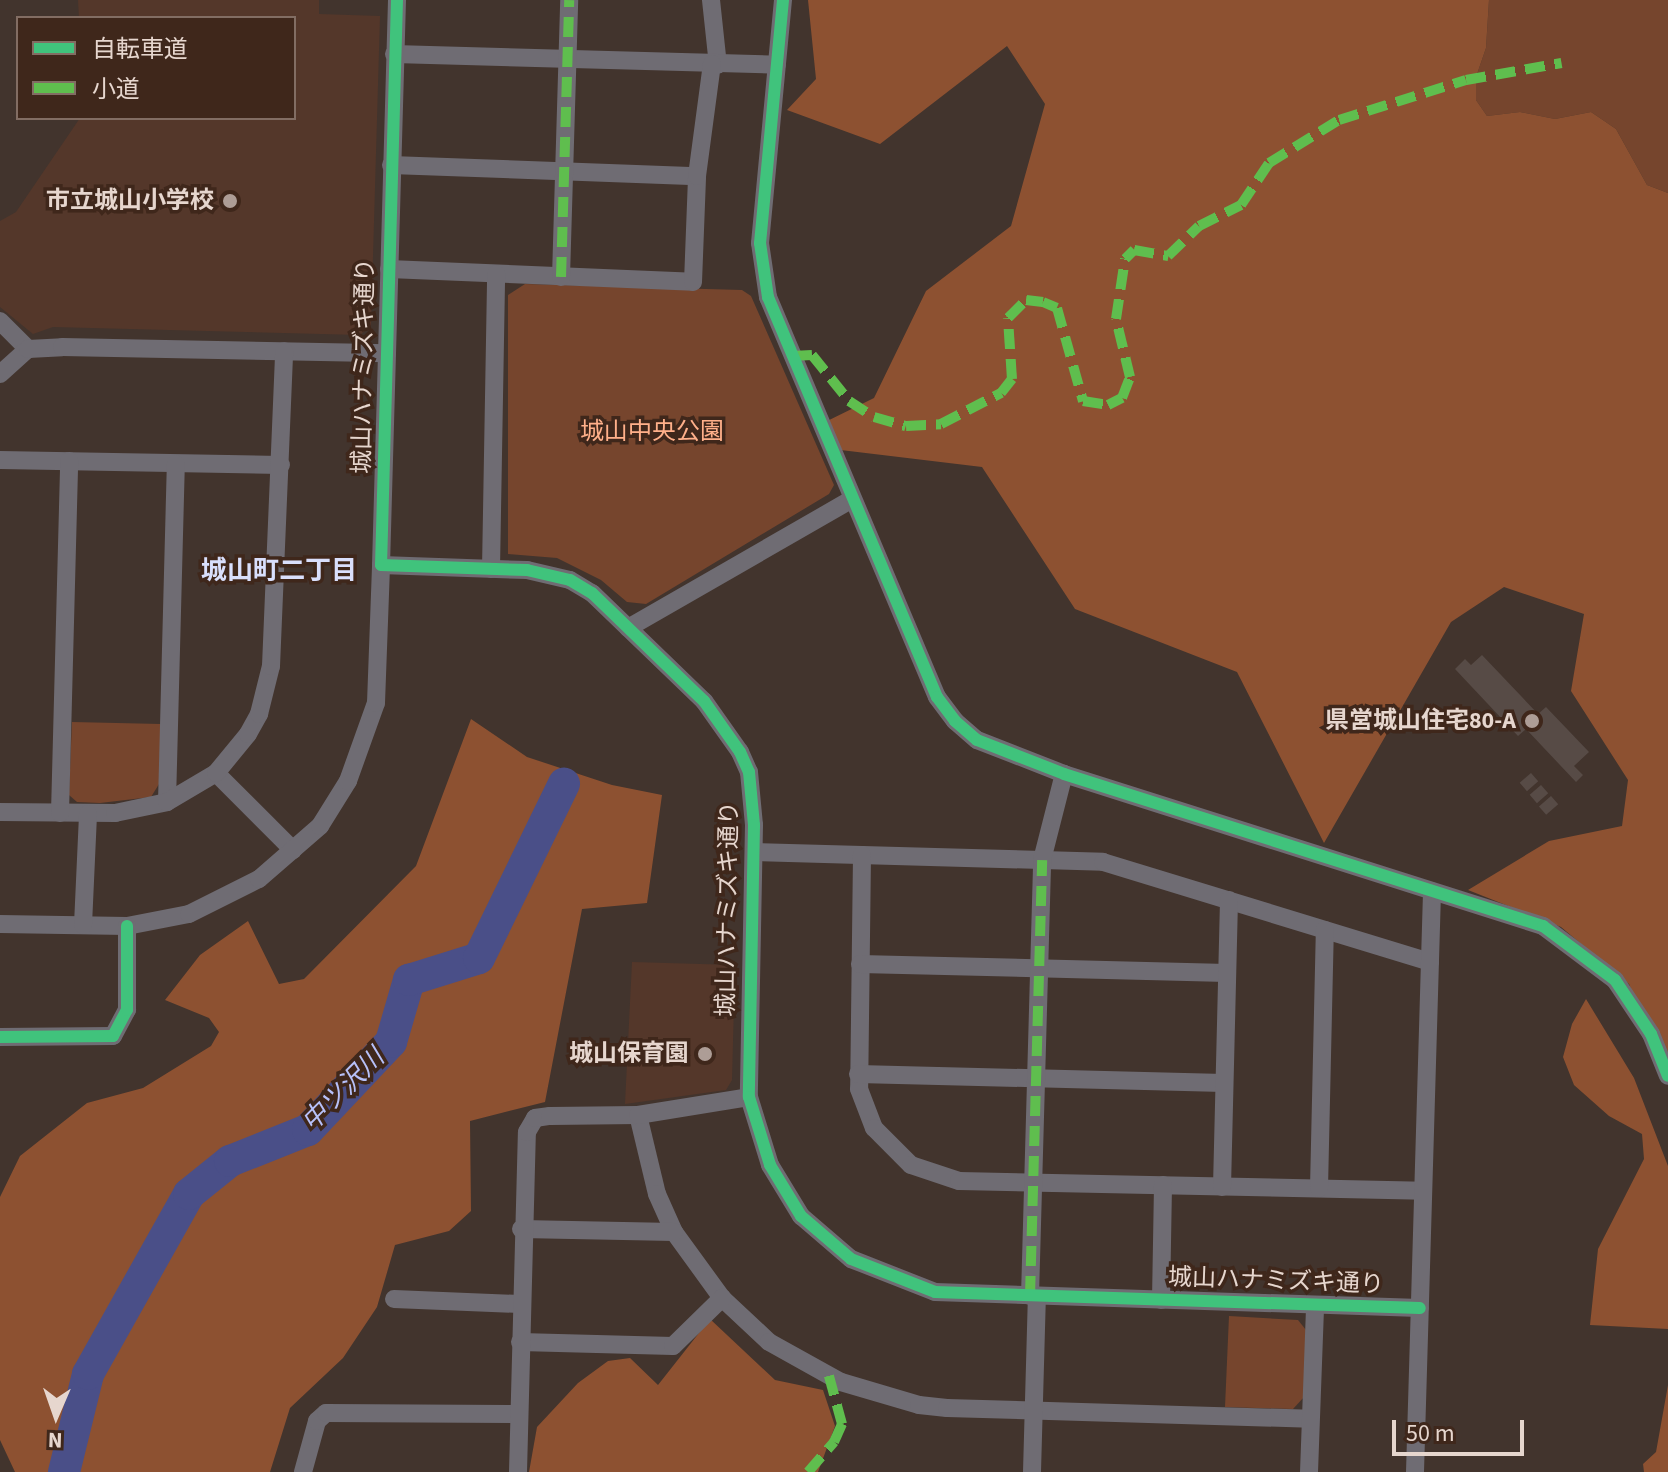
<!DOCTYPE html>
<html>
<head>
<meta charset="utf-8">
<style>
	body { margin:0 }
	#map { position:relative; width:1668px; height:1472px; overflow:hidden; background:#42342d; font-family:"Source Sans 3","Noto Sans JP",sans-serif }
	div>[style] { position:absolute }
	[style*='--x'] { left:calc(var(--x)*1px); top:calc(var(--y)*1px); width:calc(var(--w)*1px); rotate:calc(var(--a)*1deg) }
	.built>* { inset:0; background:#54372a }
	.green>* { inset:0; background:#76452d }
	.forest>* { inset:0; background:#8d5131 }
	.river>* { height:32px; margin:-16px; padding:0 16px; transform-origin:16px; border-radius:16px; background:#4a4f88 }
	.building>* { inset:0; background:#574b46; transform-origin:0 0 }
	.minor>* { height:18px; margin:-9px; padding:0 9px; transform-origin:9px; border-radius:9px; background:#6f6c73 }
	.quiet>* { height:10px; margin-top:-5px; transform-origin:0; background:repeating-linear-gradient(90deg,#5fbe4e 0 20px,transparent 0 30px) }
	.cycleway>* { height:12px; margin:-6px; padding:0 6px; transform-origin:6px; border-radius:6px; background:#40c37c }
	.dots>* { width:22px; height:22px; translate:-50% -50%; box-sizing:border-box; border:4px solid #3f271b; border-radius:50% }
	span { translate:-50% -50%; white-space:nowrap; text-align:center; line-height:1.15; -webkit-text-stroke:7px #3f271b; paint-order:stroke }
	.poi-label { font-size:24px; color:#e6d6ce; font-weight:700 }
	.right { translate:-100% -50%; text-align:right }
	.street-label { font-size:24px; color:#e6d6ce }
	.park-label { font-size:24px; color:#ffb08a }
	.neighbourhood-label { font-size:26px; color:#d9dffc; font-weight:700 }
	.water-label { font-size:26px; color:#b7c1f9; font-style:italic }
	.legend { position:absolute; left:16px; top:16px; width:280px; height:104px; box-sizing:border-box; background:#3f271b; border:2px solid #826d63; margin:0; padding:10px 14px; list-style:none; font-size:24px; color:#e6d6ce }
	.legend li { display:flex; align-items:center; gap:16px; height:40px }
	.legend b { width:40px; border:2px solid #826d63 }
	.north { position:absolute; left:16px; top:1376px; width:80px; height:80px; -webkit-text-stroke:6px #3f271b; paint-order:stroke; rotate:182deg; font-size:22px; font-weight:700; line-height:32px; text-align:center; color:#e6d6ce }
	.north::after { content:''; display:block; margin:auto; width:28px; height:36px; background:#e6d6ce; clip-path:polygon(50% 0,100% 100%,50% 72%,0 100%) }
	.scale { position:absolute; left:1392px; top:1420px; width:132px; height:36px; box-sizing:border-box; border:4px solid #e6d6ce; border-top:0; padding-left:10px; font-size:24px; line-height:28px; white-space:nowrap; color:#e6d6ce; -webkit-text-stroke:6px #3f271b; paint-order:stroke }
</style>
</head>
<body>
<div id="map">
	<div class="built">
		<i style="clip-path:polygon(78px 0,319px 0,319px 14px,380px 16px,371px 325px,360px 335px,53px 327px,33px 334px,0 307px,0 221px,16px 212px,80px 118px,294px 118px,294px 18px,79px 18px)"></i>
		<i style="clip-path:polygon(632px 962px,735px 965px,732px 1080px,726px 1090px,625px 1104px)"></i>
	</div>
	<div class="green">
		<i style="clip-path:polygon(1489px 0,1668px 0,1668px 193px,1647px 185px,1616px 129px,1591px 112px,1555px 119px,1520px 112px,1487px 116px,1476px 100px,1476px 77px,1486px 48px)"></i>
		<i style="clip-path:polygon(525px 284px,742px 290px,751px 296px,834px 485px,829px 494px,646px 604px,627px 602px,601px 580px,557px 558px,508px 554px,508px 295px)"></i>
		<i style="clip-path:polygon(72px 722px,161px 724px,159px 784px,151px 797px,100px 803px,77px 802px,69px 795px)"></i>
		<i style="clip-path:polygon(1229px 1316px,1298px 1320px,1306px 1330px,1304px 1397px,1293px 1409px,1225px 1407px)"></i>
	</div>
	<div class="forest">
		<i style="clip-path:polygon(808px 0,1489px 0,1486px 48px,1476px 77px,1476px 100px,1487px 116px,1520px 112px,1555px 119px,1591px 112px,1616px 129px,1647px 185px,1668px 193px,1668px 1081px,1629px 984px,1561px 927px,1468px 890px,1549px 841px,1622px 826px,1628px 780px,1571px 691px,1584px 614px,1504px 587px,1451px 622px,1324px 843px,1237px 672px,1075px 609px,982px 467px,824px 448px,819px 425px,874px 398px,926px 291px,1011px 226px,1045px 104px,1007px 46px,880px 144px,787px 110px,816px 79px)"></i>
		<i style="clip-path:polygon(471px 719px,527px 757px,612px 785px,662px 795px,647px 903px,582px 909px,545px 1102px,470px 1121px,471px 1211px,449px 1231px,395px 1245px,377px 1307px,343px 1358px,290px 1408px,270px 1472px,15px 1472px,0 1440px,0 1197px,20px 1156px,87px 1103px,143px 1088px,211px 1046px,219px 1032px,209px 1018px,165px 1000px,200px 955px,248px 921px,279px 984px,304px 979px,416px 866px)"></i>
		<i style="clip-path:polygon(1586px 999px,1634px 1078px,1668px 1166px,1668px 1329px,1590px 1325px,1598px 1249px,1644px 1159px,1642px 1134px,1609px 1116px,1574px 1085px,1563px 1057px,1572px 1024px)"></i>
		<i style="clip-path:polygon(710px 1319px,775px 1380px,823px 1390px,835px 1426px,818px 1472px,529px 1472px,537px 1427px,578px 1383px,608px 1361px,630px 1358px,658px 1385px)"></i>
		<i style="clip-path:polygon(1668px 1385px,1668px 1472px,1644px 1472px,1643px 1464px,1656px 1452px)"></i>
	</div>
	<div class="river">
		<i style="--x:64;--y:1472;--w:101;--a:-76.2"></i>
		<i style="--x:88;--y:1374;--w:206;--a:-60.7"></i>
		<i style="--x:189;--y:1194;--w:53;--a:-38.8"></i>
		<i style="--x:230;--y:1161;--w:84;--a:-21.7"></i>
		<i style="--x:308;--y:1130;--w:121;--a:-46.7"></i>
		<i style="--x:391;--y:1042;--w:65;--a:-73.8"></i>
		<i style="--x:409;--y:980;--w:73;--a:-17.4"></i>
		<i style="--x:479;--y:958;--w:194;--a:-64"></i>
	</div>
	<div class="building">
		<i style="clip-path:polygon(1482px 655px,1538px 714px,1546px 707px,1589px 752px,1574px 766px,1583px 775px,1576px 782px,1526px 729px,1518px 736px,1455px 669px,1465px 659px,1471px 665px)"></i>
		<i style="left:1531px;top:773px;width:11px;height:15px;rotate:49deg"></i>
		<i style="left:1541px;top:785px;width:11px;height:15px;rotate:49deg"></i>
		<i style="left:1551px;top:796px;width:11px;height:16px;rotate:49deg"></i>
	</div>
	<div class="minor">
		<i style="--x:397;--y:0;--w:565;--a:91.62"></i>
		<i style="--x:381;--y:565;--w:146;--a:2"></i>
		<i style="--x:527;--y:570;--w:44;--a:13.1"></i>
		<i style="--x:570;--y:580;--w:26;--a:31"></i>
		<i style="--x:592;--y:593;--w:156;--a:44"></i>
		<i style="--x:704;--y:701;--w:62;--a:54.8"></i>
		<i style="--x:740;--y:752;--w:22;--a:66"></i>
		<i style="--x:749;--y:772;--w:53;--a:84.6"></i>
		<i style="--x:754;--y:825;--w:272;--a:91.1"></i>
		<i style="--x:749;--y:1097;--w:71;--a:72.8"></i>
		<i style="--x:770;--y:1165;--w:60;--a:58.7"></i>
		<i style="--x:801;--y:1216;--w:66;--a:40.7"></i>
		<i style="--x:851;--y:1259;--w:90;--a:21.4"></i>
		<i style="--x:935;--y:1292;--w:485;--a:1.9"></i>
		<i style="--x:711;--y:0;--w:65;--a:83.9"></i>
		<i style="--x:783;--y:0;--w:244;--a:95.4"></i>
		<i style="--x:760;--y:243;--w:55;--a:81.6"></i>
		<i style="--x:768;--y:297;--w:434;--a:67.1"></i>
		<i style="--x:937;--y:697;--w:30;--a:53"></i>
		<i style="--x:955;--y:721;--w:29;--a:41"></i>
		<i style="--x:977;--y:740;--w:93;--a:21.3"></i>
		<i style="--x:1064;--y:774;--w:503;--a:17.61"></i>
		<i style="--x:1543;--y:926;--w:90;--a:36.9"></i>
		<i style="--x:1615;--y:980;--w:65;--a:56.3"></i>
		<i style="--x:1651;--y:1034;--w:45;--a:68"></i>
		<i style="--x:394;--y:54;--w:383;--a:1.6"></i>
		<i style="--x:391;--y:165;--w:306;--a:2.1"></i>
		<i style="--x:389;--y:269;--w:304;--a:2.4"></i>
		<i style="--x:693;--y:282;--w:106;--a:-87.8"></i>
		<i style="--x:697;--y:176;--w:113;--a:-82.4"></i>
		<i style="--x:561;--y:277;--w:277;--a:-88.3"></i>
		<i style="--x:0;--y:321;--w:40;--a:45"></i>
		<i style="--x:0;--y:374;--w:38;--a:-42"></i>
		<i style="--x:28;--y:349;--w:34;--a:-3"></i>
		<i style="--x:62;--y:347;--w:325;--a:1.1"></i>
		<i style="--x:0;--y:460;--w:281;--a:1"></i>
		<i style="--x:491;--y:569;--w:295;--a:-89"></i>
		<i style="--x:628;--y:628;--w:257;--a:-29.9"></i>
		<i style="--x:216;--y:773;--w:109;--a:45"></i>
		<i style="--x:167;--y:802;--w:338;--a:-88.5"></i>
		<i style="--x:0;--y:812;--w:115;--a:0.5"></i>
		<i style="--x:115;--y:813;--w:53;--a:-11.9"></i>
		<i style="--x:167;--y:802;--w:57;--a:-30.6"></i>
		<i style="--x:216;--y:773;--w:50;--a:-50.6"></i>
		<i style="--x:248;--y:734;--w:23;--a:-61"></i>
		<i style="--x:259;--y:714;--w:49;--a:-76"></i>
		<i style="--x:271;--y:666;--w:315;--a:-87.6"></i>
		<i style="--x:60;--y:813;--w:352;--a:-88.5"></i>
		<i style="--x:754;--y:852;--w:349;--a:1.6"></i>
		<i style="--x:1103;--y:862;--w:342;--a:17"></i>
		<i style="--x:862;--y:855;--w:234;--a:90.7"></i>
		<i style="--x:859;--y:1089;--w:42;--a:69"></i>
		<i style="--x:874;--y:1128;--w:52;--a:45"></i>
		<i style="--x:911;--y:1165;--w:51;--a:18.4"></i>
		<i style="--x:959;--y:1181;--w:464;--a:1.2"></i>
		<i style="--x:0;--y:924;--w:127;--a:0.9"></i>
		<i style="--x:127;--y:926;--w:63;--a:-11"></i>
		<i style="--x:189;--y:914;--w:78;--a:-26.6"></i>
		<i style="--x:259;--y:879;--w:81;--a:-41"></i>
		<i style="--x:320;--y:826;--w:53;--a:-58.1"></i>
		<i style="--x:348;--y:781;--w:83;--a:-70.3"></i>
		<i style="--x:376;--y:703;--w:138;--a:-87.9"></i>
		<i style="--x:83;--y:925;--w:111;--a:-87.4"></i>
		<i style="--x:860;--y:964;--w:367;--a:1.4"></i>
		<i style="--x:0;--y:1037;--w:113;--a:-0.5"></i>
		<i style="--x:113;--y:1036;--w:30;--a:-62"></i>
		<i style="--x:127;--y:1010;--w:84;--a:-90"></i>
		<i style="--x:858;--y:1074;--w:366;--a:1.4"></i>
		<i style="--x:638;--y:1115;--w:81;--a:76.5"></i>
		<i style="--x:657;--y:1194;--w:42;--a:65.9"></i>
		<i style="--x:674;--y:1232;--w:82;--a:54"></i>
		<i style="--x:722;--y:1298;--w:64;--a:43.1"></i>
		<i style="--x:769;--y:1342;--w:82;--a:29.1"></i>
		<i style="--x:841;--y:1382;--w:81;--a:16.4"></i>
		<i style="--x:919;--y:1405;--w:28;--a:6"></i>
		<i style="--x:947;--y:1408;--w:363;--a:1.7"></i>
		<i style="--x:1222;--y:1187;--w:287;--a:-88.6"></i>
		<i style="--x:1319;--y:1188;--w:258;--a:-88.7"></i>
		<i style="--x:521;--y:1229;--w:153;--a:1.1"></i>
		<i style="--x:1030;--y:1296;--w:436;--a:-88.4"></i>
		<i style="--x:1042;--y:860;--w:89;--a:-75.7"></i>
		<i style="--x:394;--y:1299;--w:126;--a:2.3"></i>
		<i style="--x:1161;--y:1300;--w:115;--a:-89"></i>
		<i style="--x:520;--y:1342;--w:153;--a:1.5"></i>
		<i style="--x:673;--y:1346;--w:69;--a:-44.4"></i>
		<i style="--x:303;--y:1472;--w:53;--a:-74.6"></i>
		<i style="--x:317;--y:1421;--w:12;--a:-42"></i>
		<i style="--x:326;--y:1413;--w:193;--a:0.3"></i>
		<i style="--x:518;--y:1472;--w:340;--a:-88.5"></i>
		<i style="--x:527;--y:1132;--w:16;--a:-60"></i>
		<i style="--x:535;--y:1118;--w:15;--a:-8"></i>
		<i style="--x:550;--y:1116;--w:88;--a:-0.7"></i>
		<i style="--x:638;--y:1115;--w:112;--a:-9.2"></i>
		<i style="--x:1032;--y:1472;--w:176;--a:-88.4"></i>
		<i style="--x:1309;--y:1472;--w:167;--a:-87.9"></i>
		<i style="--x:1415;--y:1472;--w:581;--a:-88.32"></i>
	</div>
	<div class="quiet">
		<i style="--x:561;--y:277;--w:277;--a:-88.3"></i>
		<i style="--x:792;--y:356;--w:20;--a:-3"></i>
		<i style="--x:812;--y:355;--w:59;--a:51.2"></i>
		<i style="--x:849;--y:401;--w:30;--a:33"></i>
		<i style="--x:874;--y:417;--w:33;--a:16"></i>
		<i style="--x:906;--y:426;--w:35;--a:-3"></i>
		<i style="--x:941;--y:424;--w:68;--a:-27.3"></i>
		<i style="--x:1001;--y:393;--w:18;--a:-52"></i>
		<i style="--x:1012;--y:379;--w:61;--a:-93.8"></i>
		<i style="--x:1008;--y:318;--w:25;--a:-45"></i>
		<i style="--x:1026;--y:300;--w:17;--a:7"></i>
		<i style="--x:1043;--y:302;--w:15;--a:23"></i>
		<i style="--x:1057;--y:308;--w:97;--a:74.4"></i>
		<i style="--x:1083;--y:401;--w:25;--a:9"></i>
		<i style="--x:1108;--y:405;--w:16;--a:-27"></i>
		<i style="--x:1122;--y:398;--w:22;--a:-69"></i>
		<i style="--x:1130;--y:377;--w:60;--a:-103.6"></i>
		<i style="--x:1116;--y:319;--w:61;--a:-81.5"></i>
		<i style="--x:1125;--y:259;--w:13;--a:-45"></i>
		<i style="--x:1134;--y:250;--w:35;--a:10"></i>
		<i style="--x:1168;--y:256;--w:43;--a:-44.1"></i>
		<i style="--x:1199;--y:226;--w:47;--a:-26.6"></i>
		<i style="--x:1241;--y:205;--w:50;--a:-56.3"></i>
		<i style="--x:1269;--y:163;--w:82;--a:-31.6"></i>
		<i style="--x:1339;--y:120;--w:133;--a:-17.5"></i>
		<i style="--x:1466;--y:80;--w:97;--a:-10.1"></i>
		<i style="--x:1030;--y:1296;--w:436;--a:-88.4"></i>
		<i style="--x:808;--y:1472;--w:40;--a:-49"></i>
		<i style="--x:834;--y:1442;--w:20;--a:-66"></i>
		<i style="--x:842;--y:1424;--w:50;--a:-105.2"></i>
	</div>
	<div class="cycleway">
		<i style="--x:397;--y:0;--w:565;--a:91.62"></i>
		<i style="--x:381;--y:565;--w:146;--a:2"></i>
		<i style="--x:527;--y:570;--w:44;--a:13.1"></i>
		<i style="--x:570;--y:580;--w:26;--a:31"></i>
		<i style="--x:592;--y:593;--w:156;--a:44"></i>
		<i style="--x:704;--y:701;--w:62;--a:54.8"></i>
		<i style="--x:740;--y:752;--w:22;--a:66"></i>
		<i style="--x:749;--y:772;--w:53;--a:84.6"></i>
		<i style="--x:754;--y:825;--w:272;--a:91.1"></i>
		<i style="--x:749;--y:1097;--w:71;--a:72.8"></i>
		<i style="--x:770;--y:1165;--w:60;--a:58.7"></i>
		<i style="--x:801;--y:1216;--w:66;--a:40.7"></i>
		<i style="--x:851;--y:1259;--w:90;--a:21.4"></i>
		<i style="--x:935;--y:1292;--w:485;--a:1.9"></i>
		<i style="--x:783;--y:0;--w:244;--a:95.4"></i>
		<i style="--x:760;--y:243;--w:55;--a:81.6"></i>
		<i style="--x:768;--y:297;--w:434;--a:67.1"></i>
		<i style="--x:937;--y:697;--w:30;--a:53"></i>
		<i style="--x:955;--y:721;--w:29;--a:41"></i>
		<i style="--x:977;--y:740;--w:93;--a:21.3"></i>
		<i style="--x:1064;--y:774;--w:503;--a:17.61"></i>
		<i style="--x:1543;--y:926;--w:90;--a:36.9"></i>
		<i style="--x:1615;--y:980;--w:65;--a:56.3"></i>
		<i style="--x:1651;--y:1034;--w:45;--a:68"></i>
		<i style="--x:0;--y:1037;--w:113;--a:-0.5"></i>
		<i style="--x:113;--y:1036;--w:30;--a:-62"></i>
		<i style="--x:127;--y:1010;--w:84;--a:-90"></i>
	</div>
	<div class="dots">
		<i style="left:230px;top:201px;background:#ad9d96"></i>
		<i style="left:1532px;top:721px;background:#ad9d96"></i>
		<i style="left:705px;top:1054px;background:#ad9d96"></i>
	</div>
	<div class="poi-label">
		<span class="right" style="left:214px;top:201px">市立城山小学校</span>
		<span class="right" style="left:1516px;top:721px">県営城山住宅80-A</span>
		<span class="right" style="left:689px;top:1054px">城山保育園</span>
	</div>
	<div class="street-label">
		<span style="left:364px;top:366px;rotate:-89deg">城山ハナミズキ通り</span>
		<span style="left:728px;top:909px;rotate:-89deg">城山ハナミズキ通り</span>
		<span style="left:1276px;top:1281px;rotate:2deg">城山ハナミズキ通り</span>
	</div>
	<div class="park-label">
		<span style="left:652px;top:432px">城山中央公園</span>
	</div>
	<div class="neighbourhood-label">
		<span style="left:279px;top:571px">城山町二丁目</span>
	</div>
	<div class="water-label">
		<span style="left:343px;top:1090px;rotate:-45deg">中ツ沢川</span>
	</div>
	<ul class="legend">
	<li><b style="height:10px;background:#40c37c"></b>自転車道</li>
	<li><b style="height:10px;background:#5fbe4e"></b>小道</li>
	</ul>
	<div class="north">N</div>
	<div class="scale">50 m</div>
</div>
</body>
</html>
